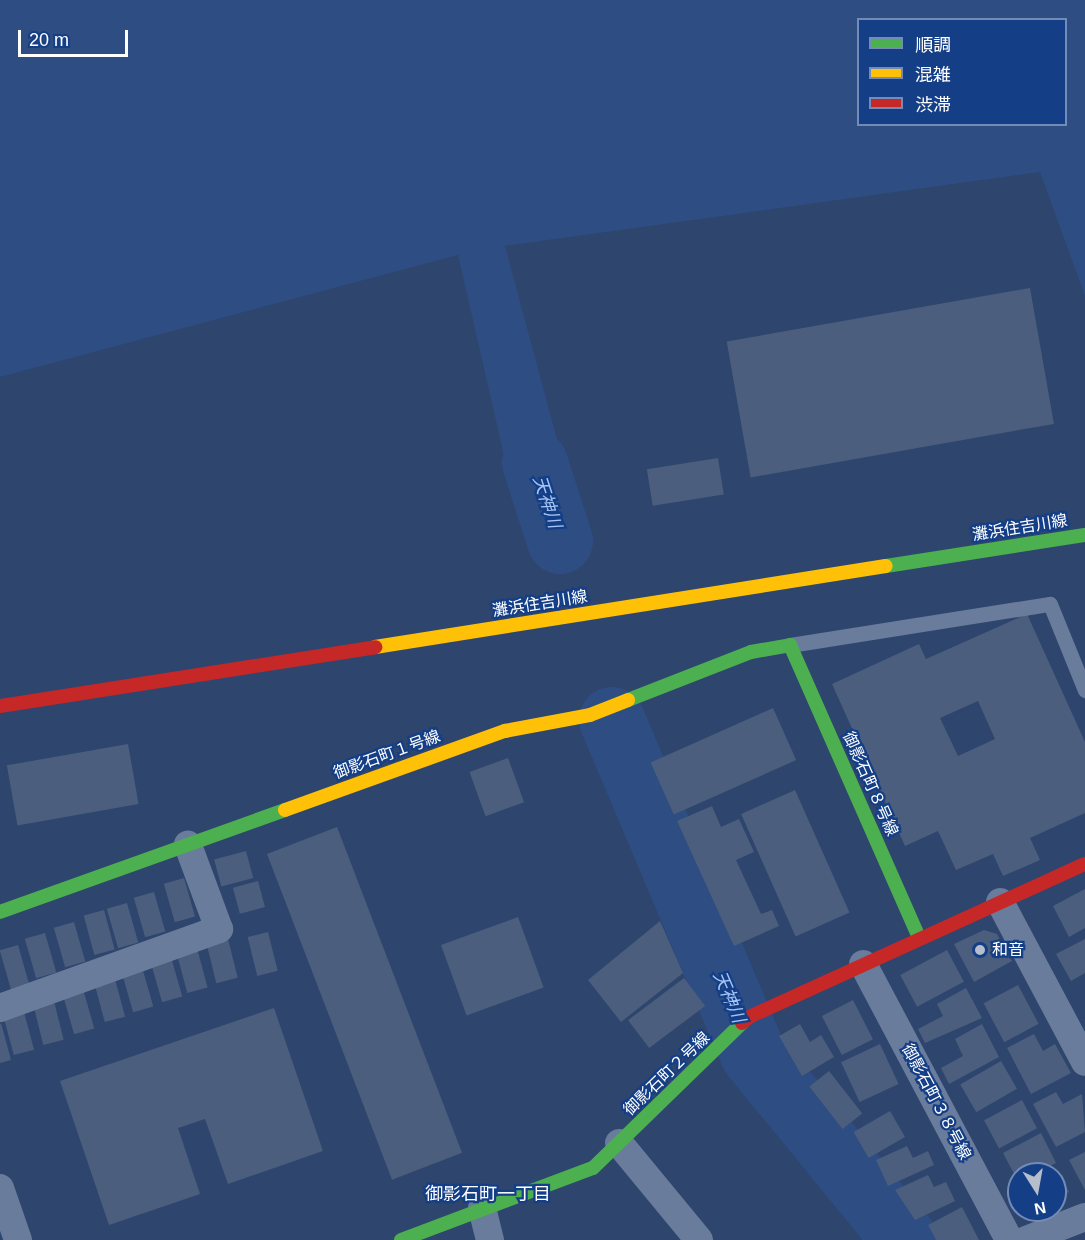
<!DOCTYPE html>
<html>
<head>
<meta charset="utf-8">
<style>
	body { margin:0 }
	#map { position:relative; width:1085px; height:1240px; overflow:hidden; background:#2e456d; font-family:Helvetica,"Noto Sans JP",sans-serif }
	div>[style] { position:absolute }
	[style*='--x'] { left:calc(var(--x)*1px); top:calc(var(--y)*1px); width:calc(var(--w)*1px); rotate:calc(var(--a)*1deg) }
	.water>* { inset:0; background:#2e4d82 }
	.river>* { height:66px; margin:-33px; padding:0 33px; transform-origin:33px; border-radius:33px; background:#2e4d82 }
	.building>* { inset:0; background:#4b5e7e; transform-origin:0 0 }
	.lane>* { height:15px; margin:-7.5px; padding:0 7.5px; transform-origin:7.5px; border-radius:7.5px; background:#6a7c9b }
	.street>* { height:28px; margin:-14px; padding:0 14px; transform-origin:14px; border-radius:14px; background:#6a7c9b }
	.fast>* { height:14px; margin:-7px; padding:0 7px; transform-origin:7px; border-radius:7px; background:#4caf50 }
	.slow>* { height:14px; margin:-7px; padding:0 7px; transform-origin:7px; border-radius:7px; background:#ffc107 }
	.jam>* { height:14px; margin:-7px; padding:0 7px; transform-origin:7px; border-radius:7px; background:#c62828 }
	.dots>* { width:16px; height:16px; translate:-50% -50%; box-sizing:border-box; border:3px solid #143f87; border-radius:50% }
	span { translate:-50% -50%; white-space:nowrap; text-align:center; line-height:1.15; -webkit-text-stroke:4.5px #143f87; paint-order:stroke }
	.street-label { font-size:16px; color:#fff }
	.poi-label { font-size:16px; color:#fff }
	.left { translate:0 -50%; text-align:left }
	.water-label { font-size:18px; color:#a5c5f7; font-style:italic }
	.neighbourhood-label { font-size:18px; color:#fff }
	.legend { position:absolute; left:857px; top:18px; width:210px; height:108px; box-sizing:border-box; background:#143f87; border:2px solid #728cb7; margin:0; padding:8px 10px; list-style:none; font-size:18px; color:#fff }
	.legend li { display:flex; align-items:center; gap:12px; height:30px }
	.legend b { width:30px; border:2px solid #728cb7 }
	.north { position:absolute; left:1007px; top:1162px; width:60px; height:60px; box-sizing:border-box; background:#143f87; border:2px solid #728cb7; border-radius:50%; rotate:169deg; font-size:16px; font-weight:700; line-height:24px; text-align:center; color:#fff }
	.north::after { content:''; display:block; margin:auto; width:21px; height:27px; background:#b6becc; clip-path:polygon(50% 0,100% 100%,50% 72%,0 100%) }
	.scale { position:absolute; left:18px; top:30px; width:110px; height:27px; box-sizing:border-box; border:3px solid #fff; border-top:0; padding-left:8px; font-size:18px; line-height:21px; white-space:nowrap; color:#fff; -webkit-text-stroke:4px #143f87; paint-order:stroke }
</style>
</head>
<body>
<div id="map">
	<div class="water">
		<i style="clip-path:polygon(evenodd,0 0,1085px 0,1085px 296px,1040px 172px,505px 246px,562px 458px,507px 469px,458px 255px,0 377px,0 0,858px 20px,1066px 20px,1066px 124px,858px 124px,858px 20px)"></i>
	</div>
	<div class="river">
		<i style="--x:535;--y:463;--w:82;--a:72.2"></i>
		<i style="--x:612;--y:720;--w:363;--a:67.1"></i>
		<i style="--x:753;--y:1054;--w:240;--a:50.7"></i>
	</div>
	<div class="building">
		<i style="left:1030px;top:288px;width:138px;height:308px;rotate:80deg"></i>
		<i style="left:718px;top:458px;width:37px;height:72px;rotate:81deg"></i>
		<i style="clip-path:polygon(evenodd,1027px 614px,1085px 742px,1085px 813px,1030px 838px,1040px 860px,1003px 876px,993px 854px,956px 870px,938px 831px,905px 846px,832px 684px,919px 644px,926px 659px,1027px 614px,978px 701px,995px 739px,958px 756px,940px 718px,978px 701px)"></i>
		<i style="left:773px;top:708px;width:57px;height:134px;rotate:66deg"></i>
		<i style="left:128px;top:744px;width:61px;height:123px;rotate:80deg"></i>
		<i style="left:508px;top:758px;width:47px;height:41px;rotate:70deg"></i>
		<i style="left:795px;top:790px;width:134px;height:59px;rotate:66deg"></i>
		<i style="clip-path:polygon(712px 806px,721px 827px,739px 819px,754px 852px,736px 860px,761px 914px,772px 910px,779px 926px,734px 946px,677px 821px)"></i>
		<i style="left:337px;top:827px;width:349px;height:75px;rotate:69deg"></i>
		<i style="left:246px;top:851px;width:28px;height:33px;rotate:75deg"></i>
		<i style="left:184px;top:878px;width:40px;height:21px;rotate:74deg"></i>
		<i style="left:258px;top:881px;width:27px;height:26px;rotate:75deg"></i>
		<i style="clip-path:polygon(1085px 889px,1085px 928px,1069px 937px,1053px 906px)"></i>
		<i style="left:154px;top:892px;width:41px;height:21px;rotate:74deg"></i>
		<i style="left:127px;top:903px;width:41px;height:21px;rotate:74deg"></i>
		<i style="left:104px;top:910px;width:41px;height:21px;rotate:75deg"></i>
		<i style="left:518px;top:917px;width:75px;height:82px;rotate:70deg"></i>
		<i style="clip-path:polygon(660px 921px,683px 973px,621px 1022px,588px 980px)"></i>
		<i style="left:74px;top:922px;width:41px;height:21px;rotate:74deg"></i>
		<i style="clip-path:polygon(984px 930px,997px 934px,1012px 961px,974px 982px,954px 944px)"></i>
		<i style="left:268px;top:932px;width:40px;height:21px;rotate:76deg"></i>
		<i style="left:45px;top:933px;width:41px;height:21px;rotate:74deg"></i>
		<i style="left:228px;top:939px;width:40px;height:22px;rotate:76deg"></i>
		<i style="clip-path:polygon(1085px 939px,1085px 973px,1071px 981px,1056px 954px)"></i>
		<i style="left:18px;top:945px;width:41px;height:19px;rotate:74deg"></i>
		<i style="left:197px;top:948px;width:41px;height:21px;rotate:75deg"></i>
		<i style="left:947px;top:950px;width:36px;height:53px;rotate:62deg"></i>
		<i style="left:171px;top:957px;width:41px;height:21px;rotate:74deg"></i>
		<i style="left:142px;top:967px;width:41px;height:21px;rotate:74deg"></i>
		<i style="left:684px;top:978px;width:35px;height:70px;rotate:53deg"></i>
		<i style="left:115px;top:979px;width:39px;height:21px;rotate:75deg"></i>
		<i style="left:1018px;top:985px;width:44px;height:39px;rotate:62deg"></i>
		<i style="clip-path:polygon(966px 988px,982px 1018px,925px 1043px,918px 1029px,943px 1016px,937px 1004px)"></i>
		<i style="left:83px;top:989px;width:41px;height:21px;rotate:74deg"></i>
		<i style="left:853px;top:1000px;width:44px;height:35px;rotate:63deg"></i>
		<i style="left:54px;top:1001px;width:40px;height:21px;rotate:76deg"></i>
		<i style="clip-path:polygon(274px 1008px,323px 1151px,228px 1184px,205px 1119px,178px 1128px,200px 1194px,109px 1225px,60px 1081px)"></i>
		<i style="left:24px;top:1012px;width:39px;height:21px;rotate:75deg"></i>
		<i style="clip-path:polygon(1px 1023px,11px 1060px,0 1063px,0 1024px)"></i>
		<i style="clip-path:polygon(800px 1024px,810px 1042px,821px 1035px,834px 1057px,802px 1076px,779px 1036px)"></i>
		<i style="clip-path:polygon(982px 1024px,999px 1057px,949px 1084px,941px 1068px,963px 1056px,955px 1039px)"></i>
		<i style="clip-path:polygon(1034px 1034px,1043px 1051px,1055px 1044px,1071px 1073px,1031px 1094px,1007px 1048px)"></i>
		<i style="left:880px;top:1044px;width:44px;height:43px;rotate:65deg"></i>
		<i style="left:1001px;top:1061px;width:32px;height:47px;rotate:60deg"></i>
		<i style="left:829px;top:1071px;width:54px;height:25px;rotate:52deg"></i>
		<i style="clip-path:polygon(1056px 1092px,1063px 1104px,1082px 1094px,1085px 1132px,1056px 1147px,1033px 1104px)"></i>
		<i style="left:1022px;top:1100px;width:32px;height:43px;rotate:62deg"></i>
		<i style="left:890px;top:1111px;width:30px;height:42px;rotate:60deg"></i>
		<i style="clip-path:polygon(1041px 1133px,1056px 1163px,1035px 1174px,1019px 1174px,1019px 1183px,1003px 1153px)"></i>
		<i style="clip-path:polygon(907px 1146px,913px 1158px,928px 1151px,934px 1165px,888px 1186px,876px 1160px)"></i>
		<i style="clip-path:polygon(1085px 1152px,1085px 1190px,1069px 1160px)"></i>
		<i style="clip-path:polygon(1057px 1170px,1069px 1192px,1055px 1200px,1055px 1174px,1050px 1174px)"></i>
		<i style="clip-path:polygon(928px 1175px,934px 1187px,946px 1182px,955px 1201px,915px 1220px,895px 1190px)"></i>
		<i style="clip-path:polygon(962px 1207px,979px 1240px,936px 1240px,928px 1225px)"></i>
	</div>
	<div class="lane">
		<i style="--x:790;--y:645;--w:263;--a:-9"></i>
		<i style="--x:1050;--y:604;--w:93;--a:67.9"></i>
	</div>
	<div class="street">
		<i style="--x:1000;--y:902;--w:181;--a:62"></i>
		<i style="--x:863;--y:964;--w:312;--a:62.1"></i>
		<i style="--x:0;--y:1008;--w:233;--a:-19.8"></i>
		<i style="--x:219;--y:929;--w:90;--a:-110.3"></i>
		<i style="--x:619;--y:1143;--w:126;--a:50.5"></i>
		<i style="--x:0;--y:1188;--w:55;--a:70.9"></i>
		<i style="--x:482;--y:1208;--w:33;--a:76"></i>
		<i style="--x:1026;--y:1240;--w:63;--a:-21.3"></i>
	</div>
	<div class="fast">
		<i style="--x:886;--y:566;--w:201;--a:-8.9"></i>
		<i style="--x:628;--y:700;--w:132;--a:-21.3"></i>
		<i style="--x:751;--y:652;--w:40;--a:-10"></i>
		<i style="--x:790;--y:645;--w:319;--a:66.2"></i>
		<i style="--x:0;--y:912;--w:303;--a:-19.7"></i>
		<i style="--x:401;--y:1240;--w:205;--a:-20.6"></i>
		<i style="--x:593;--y:1168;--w:208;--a:-44.2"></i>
	</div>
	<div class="slow">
		<i style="--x:375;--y:647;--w:517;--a:-9.01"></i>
		<i style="--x:285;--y:810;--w:234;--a:-19.8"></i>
		<i style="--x:505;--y:731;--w:86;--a:-10.7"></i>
		<i style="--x:590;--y:715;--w:41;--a:-21.5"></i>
	</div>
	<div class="jam">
		<i style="--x:0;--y:706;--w:380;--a:-8.9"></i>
		<i style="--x:742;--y:1023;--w:9;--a:-41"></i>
		<i style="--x:749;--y:1017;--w:369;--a:-24.5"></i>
	</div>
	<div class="dots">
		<i style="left:980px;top:950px;background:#b6becc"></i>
	</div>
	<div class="street-label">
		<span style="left:1020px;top:528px;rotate:-9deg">灘浜住吉川線</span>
		<span style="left:540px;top:604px;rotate:-9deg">灘浜住吉川線</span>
		<span style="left:387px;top:755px;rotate:-20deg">御影石町１号線</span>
		<span style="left:870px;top:784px;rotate:66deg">御影石町８号線</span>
		<span style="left:667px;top:1074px;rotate:-44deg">御影石町２号線</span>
		<span style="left:936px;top:1102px;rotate:62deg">御影石町３８号線</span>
	</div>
	<div class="poi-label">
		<span class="left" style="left:992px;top:950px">和音</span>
	</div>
	<div class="water-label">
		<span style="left:547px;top:502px;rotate:72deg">天神川</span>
		<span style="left:729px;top:997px;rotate:67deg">天神川</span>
	</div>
	<div class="neighbourhood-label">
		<span style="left:488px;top:1194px">御影石町一丁目</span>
	</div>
	<ul class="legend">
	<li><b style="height:8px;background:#4caf50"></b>順調</li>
	<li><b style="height:8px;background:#ffc107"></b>混雑</li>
	<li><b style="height:8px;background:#c62828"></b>渋滞</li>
	</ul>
	<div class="north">N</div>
	<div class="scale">20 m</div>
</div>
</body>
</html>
